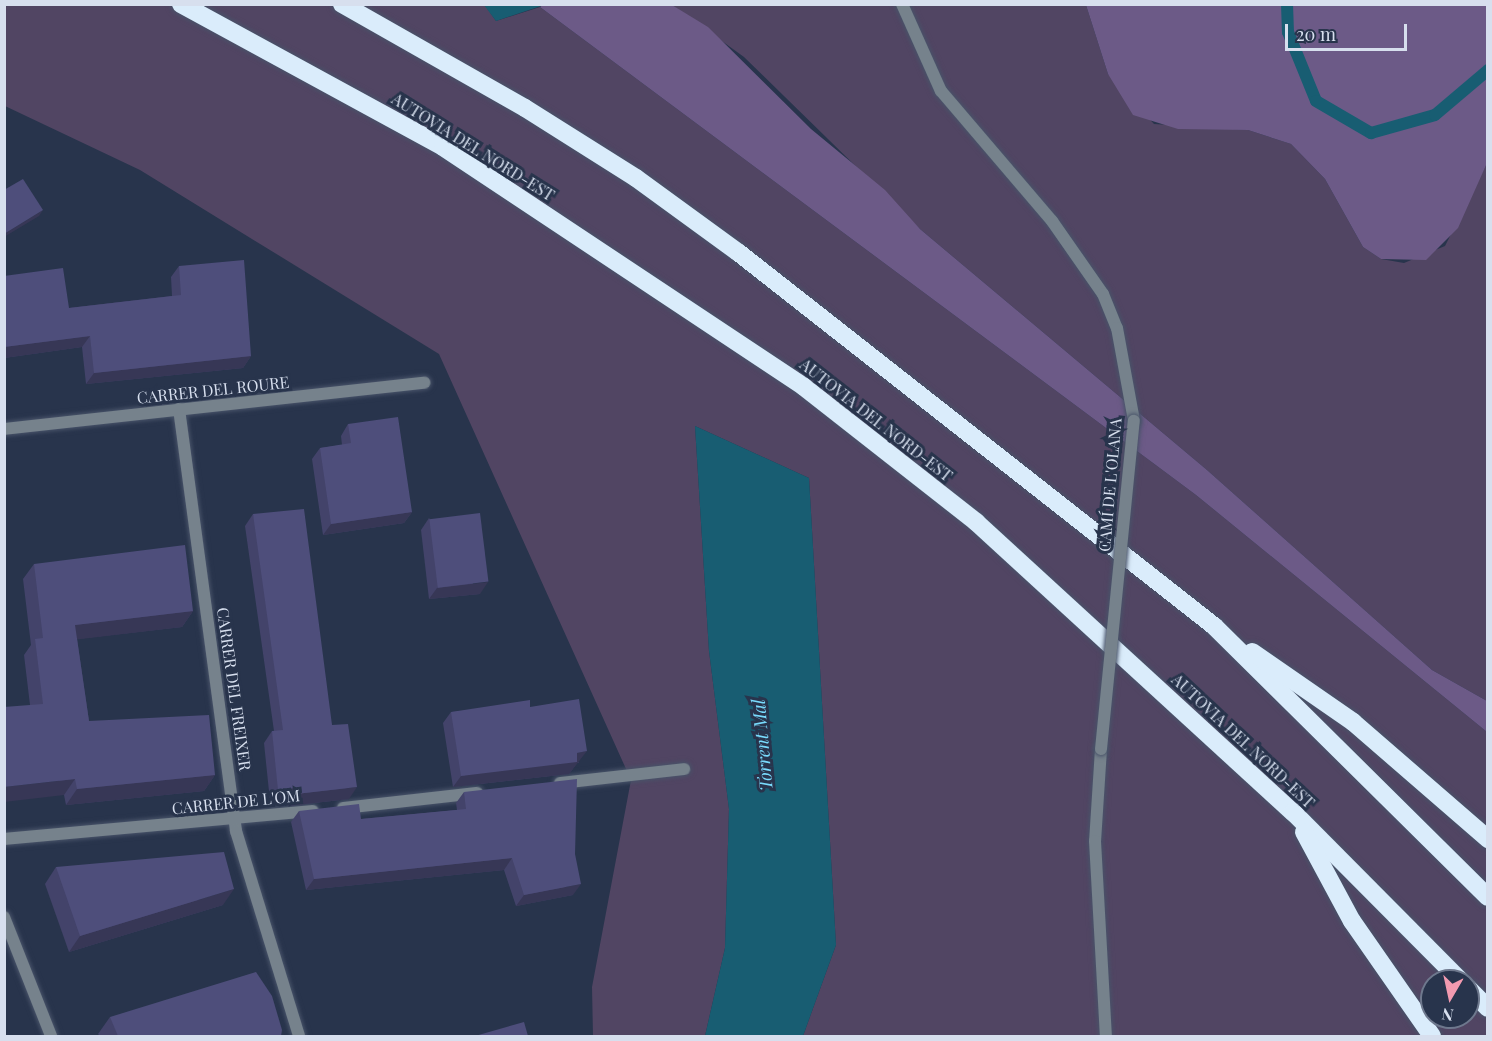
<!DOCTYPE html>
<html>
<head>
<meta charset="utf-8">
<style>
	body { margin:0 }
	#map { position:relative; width:1492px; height:1041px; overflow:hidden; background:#28344c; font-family:"Playfair Display",serif }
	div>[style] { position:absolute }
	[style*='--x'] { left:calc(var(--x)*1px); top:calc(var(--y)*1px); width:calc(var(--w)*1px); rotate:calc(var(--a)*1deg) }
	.green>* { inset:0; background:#514563 }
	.forest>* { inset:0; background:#6c5a87 }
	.water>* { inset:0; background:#185d72 }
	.stream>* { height:12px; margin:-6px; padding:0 6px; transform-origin:6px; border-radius:6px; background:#185d72 }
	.roads { filter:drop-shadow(0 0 2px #485369) drop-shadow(0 0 2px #485369) }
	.street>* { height:12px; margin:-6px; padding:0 6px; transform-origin:6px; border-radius:6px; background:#76828c }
	.highway>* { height:18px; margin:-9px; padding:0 9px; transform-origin:9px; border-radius:9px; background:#daecfb }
	.bridges { filter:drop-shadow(0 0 2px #485369) drop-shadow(0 0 2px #485369) }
	.street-bridge>* { height:12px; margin:-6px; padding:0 6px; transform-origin:6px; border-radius:6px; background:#76828c }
	.wall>* { inset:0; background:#43436a }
	.shaded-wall>* { inset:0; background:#373756 }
	.building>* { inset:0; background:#4e4e7b; transform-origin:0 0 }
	span { translate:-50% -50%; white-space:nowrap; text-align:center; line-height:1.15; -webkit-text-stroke:6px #28344c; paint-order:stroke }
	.street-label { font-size:16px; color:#d7dfee }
	.water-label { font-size:18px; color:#79dbfd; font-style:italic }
	.frame { position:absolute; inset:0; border:6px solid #d7dfee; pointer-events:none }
	.north { position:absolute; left:1420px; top:969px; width:60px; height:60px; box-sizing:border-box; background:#28344c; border:2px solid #6e788d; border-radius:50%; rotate:189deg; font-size:16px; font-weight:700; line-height:24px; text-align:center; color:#d7dfee }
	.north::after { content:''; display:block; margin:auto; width:21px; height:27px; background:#f29ab0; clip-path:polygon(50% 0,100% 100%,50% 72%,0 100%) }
	.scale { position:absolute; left:1285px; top:24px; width:122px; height:27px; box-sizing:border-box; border:3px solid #d7dfee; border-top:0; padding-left:8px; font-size:18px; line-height:21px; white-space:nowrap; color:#d7dfee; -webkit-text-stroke:4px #28344c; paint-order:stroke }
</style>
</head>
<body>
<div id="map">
	<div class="green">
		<i style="clip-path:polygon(evenodd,484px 4px,496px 21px,540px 7px,1196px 495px,1487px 732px,1487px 1036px,803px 1036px,836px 945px,809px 478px,695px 426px,709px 651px,729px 809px,725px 948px,705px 1036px,593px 1036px,592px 987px,631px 780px,439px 354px,140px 170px,5px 106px,5px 5px,484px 4px,1432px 981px,1468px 981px,1468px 1017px,1432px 1017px,1432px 981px)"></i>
		<i style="clip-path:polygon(672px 5px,1086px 5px,1108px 74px,1154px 124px,1248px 130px,1291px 144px,1325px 179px,1363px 247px,1381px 259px,1404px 263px,1445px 246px,1487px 163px,1487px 701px,1432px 670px,1207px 470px,920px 229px,744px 57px)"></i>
	</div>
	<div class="forest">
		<i style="clip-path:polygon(544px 4px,672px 5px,708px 27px,811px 129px,885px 190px,920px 229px,1207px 470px,1432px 670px,1487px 701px,1487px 732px,1196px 495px,540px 7px)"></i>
		<i style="clip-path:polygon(1086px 5px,1487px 5px,1487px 163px,1458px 228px,1426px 260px,1381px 259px,1363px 247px,1325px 179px,1291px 144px,1248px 130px,1178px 129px,1133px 115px,1108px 74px)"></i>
	</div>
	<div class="water">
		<i style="clip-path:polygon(484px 5px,544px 5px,496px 21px)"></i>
		<i style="clip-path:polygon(695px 426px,809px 478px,836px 945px,803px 1036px,705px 1036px,725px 948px,729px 809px,709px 651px)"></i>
	</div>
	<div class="stream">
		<i style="--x:1287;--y:4;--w:28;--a:88"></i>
		<i style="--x:1288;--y:32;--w:74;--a:67.9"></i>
		<i style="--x:1316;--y:101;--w:64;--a:30.2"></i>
		<i style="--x:1371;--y:133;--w:66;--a:-15.7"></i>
		<i style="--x:1435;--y:115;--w:70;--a:-40.3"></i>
	</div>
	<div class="roads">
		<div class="street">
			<i style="--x:902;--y:4;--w:95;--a:65.9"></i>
			<i style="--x:941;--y:91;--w:171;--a:49.5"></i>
			<i style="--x:1052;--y:221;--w:89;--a:55.1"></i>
			<i style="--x:1103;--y:294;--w:37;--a:68"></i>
			<i style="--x:1117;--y:328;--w:95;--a:79.6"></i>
			<i style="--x:179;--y:409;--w:426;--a:82.3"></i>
			<i style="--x:236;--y:831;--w:214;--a:72.9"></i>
			<i style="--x:4;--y:429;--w:423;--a:-6.3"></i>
			<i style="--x:1101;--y:749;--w:92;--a:93.7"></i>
			<i style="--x:1095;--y:841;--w:195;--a:86.8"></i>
			<i style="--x:560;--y:783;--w:125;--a:-6.4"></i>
			<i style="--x:343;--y:808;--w:135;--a:-6.4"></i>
			<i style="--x:4;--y:839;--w:310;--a:-5.2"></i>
			<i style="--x:4;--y:917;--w:128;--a:68.4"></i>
		</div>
		<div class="highway">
			<i style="--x:181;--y:4;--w:298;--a:28.6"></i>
			<i style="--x:443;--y:147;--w:433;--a:33.6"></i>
			<i style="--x:804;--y:387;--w:219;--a:38.1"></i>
			<i style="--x:976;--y:522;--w:430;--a:42.5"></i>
			<i style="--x:1293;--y:812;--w:238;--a:45.2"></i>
			<i style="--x:342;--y:4;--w:210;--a:29.6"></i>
			<i style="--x:525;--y:108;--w:131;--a:32.2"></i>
			<i style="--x:636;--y:178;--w:127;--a:36.1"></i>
			<i style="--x:739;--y:253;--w:604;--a:38.14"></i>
			<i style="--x:1214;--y:626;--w:385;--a:44.7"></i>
			<i style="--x:1252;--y:652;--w:123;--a:34.7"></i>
			<i style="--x:1353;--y:722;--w:179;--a:40.9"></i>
			<i style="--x:1304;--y:832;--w:101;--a:61.7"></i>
			<i style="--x:1352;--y:921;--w:140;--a:55.2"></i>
			<i style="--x:1468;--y:988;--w:28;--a:45"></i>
		</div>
	</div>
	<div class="bridges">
		<div class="street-bridge">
			<i style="--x:1101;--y:749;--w:330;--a:-84.3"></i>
		</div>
	</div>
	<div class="wall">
		<i style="clip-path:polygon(179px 266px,251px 356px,243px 368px,86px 384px,82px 347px,4px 358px,4px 276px,69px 308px,172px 296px,171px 277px)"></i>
		<i style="clip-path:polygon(348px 424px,412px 512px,404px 523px,323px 535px,312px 459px,320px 448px,342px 445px,341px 436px)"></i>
		<i style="clip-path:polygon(253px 514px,332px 725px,349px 799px,288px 806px,287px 799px,270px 801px,264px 743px,272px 731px,274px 731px,245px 526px)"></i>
		<i style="clip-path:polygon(429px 518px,480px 594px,429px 599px,421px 530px)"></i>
		<i style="clip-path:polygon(34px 564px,193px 611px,182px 627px,77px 639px,89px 721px,215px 775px,204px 791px,66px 805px,64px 795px,30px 705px,24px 655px,31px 645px,23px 579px)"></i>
		<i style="clip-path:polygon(530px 707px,579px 763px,577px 763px,569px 774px,453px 787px,443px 723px,451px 712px)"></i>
		<i style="clip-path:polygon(464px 792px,573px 895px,516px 906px,504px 870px,306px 890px,291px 822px,299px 811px,361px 819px,457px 810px,456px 803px)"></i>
		<i style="clip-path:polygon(56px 867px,223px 905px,69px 952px,45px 884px)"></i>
		<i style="clip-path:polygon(110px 1017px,281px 1036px,100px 1036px,98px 1034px)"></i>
	</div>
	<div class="shaded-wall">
		<i style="clip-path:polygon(43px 210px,39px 216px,4px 237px,4px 234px)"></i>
		<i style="clip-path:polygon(90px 336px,82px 347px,4px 358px,4px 347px)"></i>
		<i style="clip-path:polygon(251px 356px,243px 368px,86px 384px,94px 373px)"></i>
		<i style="clip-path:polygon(412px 512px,404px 523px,323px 535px,331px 524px)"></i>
		<i style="clip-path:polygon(488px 582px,480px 594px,429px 599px,437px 588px)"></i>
		<i style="clip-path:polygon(193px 611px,182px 627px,64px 641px,75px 625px)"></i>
		<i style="clip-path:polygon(587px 751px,569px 774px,453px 787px,461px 776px)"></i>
		<i style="clip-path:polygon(215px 775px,204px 791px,66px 805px,77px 789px)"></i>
		<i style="clip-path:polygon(75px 779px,64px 795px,4px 802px,4px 787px)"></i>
		<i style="clip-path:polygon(357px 787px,349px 799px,288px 806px,296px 794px)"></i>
		<i style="clip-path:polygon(295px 788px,287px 799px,270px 801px,278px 790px)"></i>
		<i style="clip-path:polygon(512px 858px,504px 870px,306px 890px,314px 879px)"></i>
		<i style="clip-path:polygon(581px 884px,573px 895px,516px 906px,524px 895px)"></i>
		<i style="clip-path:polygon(234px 889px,223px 905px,69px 952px,80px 936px)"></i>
	</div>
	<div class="building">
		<i style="clip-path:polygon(23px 179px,43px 210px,4px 234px,4px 190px)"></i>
		<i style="clip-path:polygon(244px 260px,251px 356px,94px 373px,90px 336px,4px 347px,4px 276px,63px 268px,69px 308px,181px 295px,179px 266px)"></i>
		<i style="clip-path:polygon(398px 417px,412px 512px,331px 524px,320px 448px,351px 443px,348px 424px)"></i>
		<i style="clip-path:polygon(304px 509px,332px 725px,348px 724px,357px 787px,296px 794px,295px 788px,278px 790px,272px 731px,283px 730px,253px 514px)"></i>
		<i style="left:480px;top:513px;width:69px;height:51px;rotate:83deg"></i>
		<i style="clip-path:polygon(185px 545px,193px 611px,75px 625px,89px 721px,209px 715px,215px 775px,77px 789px,75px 779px,4px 787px,4px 707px,43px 704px,35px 639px,43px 638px,34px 564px)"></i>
		<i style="clip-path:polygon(579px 699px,587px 751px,577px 753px,577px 762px,461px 776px,451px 712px,530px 700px,530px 707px)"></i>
		<i style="clip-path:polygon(577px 779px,575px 854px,581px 884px,524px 895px,512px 858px,314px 879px,299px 811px,359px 804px,361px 819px,466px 809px,464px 792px)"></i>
		<i style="clip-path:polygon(224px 852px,234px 889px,80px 936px,56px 867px)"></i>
		<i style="clip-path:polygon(256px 972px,272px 996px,282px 1030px,281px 1036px,118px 1036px,110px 1017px)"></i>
		<i style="clip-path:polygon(524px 1022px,528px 1036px,475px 1036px)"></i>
	</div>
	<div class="street-label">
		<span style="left:473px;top:147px;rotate:32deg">AUTOVIA DEL NORD-EST</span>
		<span style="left:213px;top:390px;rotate:-6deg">CARRER DEL ROURE</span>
		<span style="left:876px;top:420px;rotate:38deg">AUTOVIA DEL NORD-EST</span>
		<span style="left:1110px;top:485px;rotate:-85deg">CAMÍ DE L'OLANA</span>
		<span style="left:234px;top:689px;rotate:82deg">CARRER DEL FREIXER</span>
		<span style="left:1243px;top:741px;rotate:43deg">AUTOVIA DEL NORD-EST</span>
		<span style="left:236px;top:802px;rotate:-6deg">CARRER DE L'OM</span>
	</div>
	<div class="water-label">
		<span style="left:762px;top:745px;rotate:-95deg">Torrent Mal</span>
	</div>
	<div class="frame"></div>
	<div class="north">N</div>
	<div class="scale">20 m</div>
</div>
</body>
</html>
